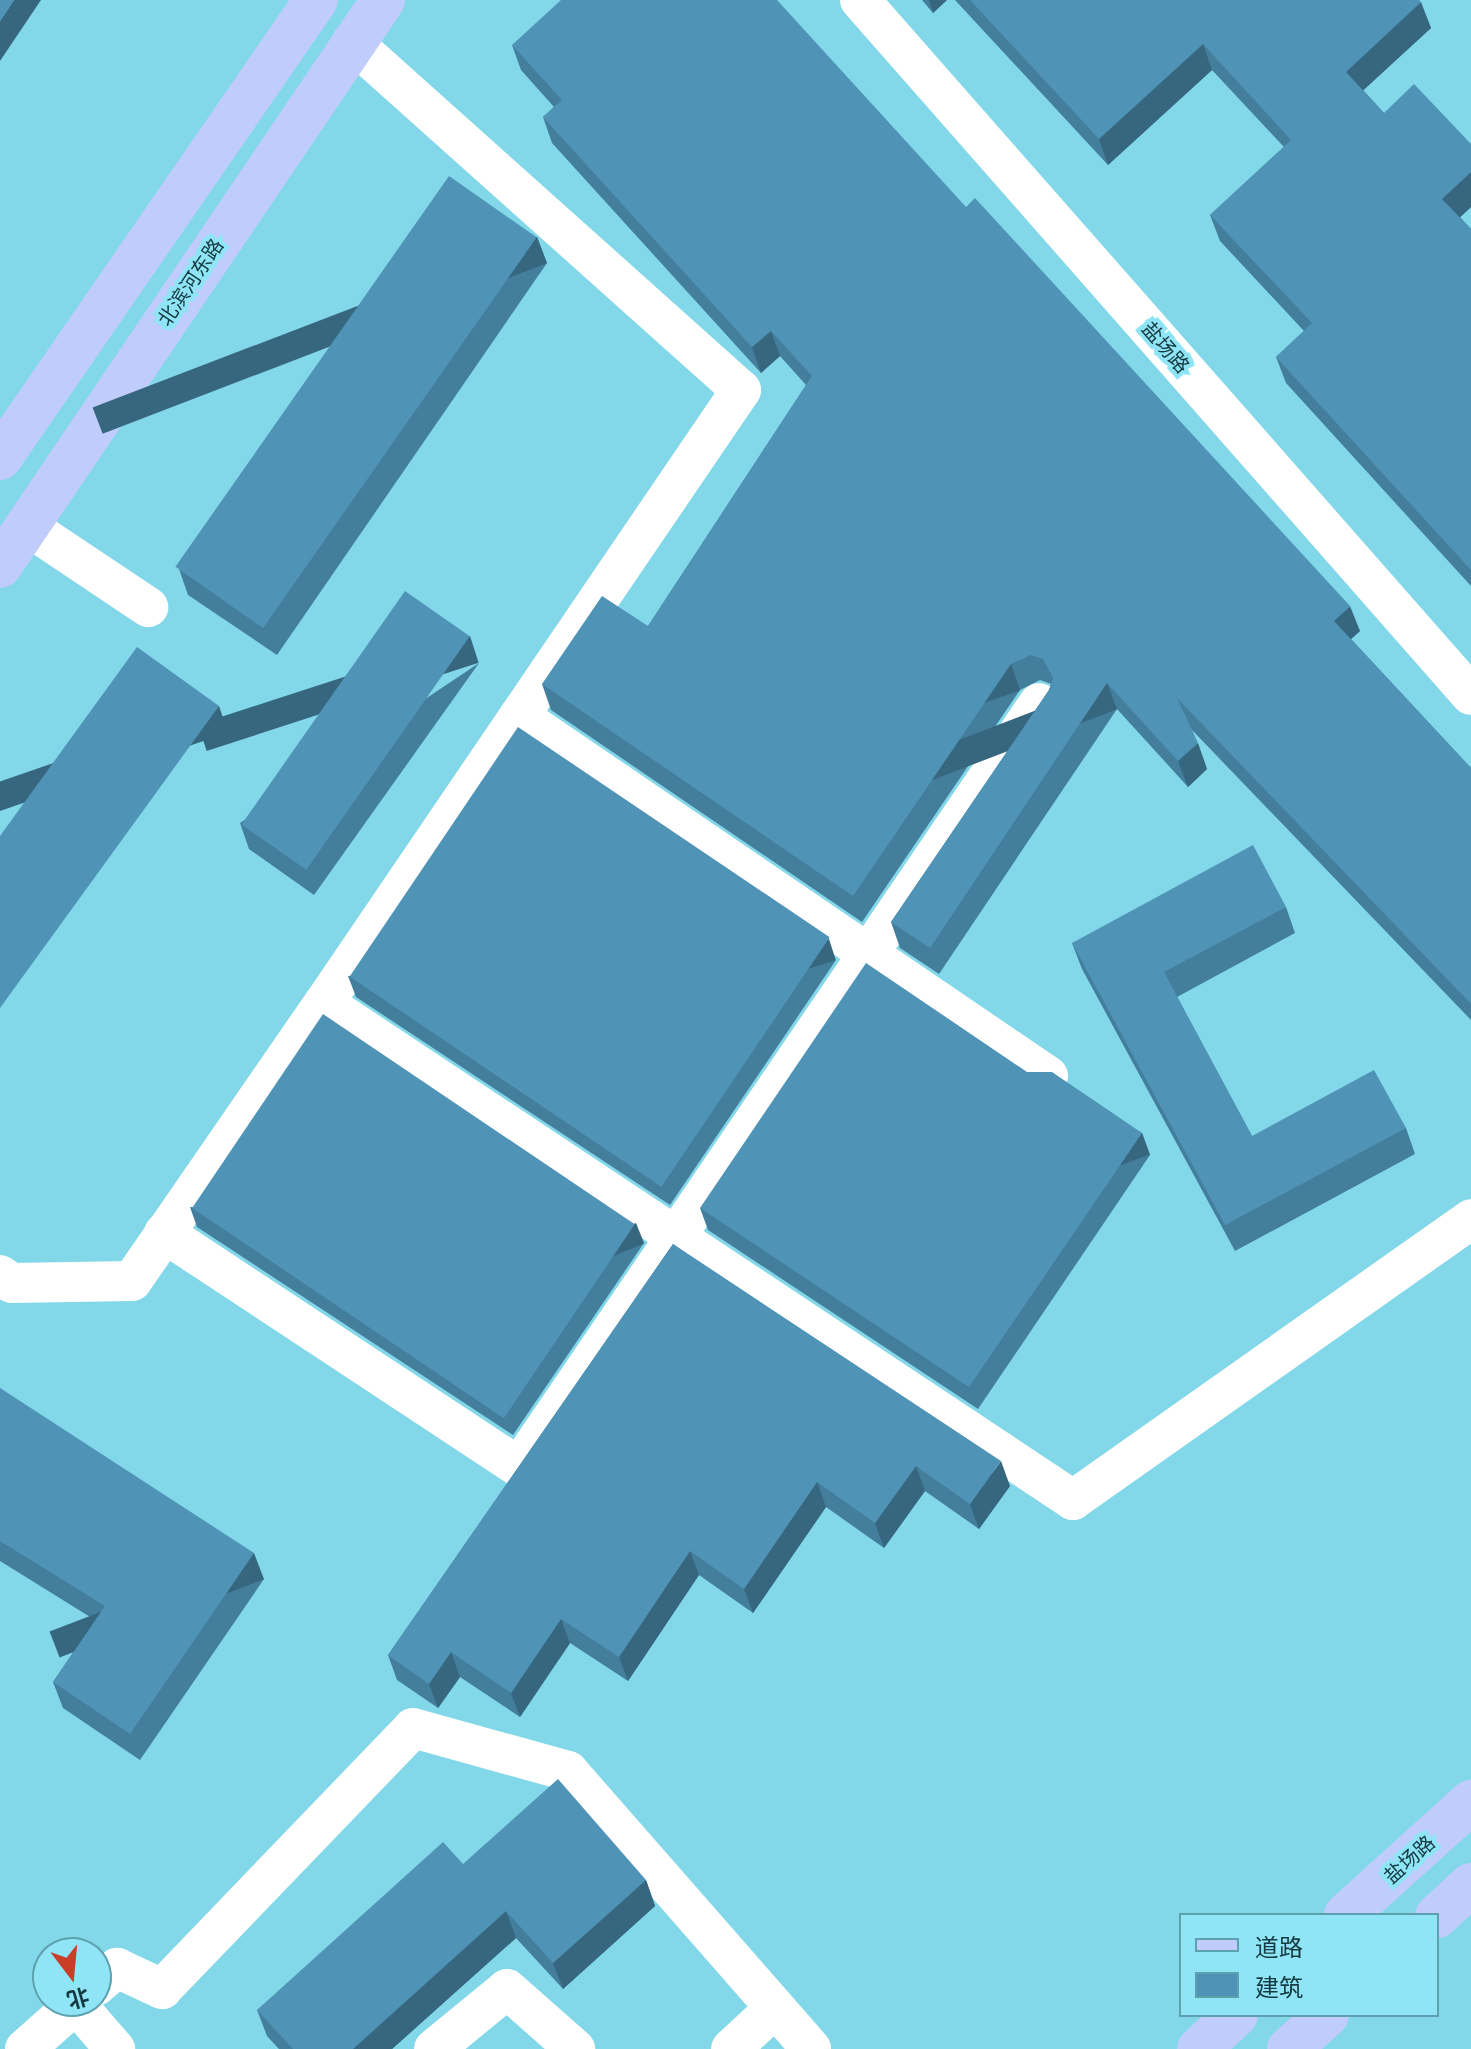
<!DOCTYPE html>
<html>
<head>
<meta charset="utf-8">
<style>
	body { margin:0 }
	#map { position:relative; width:1471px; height:2049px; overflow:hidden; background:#82d8e9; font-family:Lora,"Noto Sans SC",serif }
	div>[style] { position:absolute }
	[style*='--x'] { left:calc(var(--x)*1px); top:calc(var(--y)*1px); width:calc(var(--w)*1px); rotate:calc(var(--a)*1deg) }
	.minor>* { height:40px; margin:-20px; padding:0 20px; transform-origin:20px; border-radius:20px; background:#fff }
	.major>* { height:44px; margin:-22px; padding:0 22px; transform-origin:22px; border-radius:22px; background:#bfccfc }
	.wall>* { inset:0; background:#447e9d }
	.shaded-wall>* { inset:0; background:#37677f; transform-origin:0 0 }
	.building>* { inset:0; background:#4f93b6; transform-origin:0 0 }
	span { translate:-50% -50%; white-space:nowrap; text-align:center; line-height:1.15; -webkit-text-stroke:8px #8fe5f6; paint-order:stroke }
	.street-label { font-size:20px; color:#153a41 }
	.legend { position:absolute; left:1179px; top:1913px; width:260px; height:104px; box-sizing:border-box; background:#8fe5f6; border:2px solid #5ea1ae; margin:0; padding:10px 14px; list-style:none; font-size:24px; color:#153a41 }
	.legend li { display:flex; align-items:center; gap:16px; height:40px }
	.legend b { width:40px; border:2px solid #5ea1ae }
	.north { position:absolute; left:32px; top:1937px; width:80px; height:80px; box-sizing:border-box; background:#8fe5f6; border:2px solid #5ea1ae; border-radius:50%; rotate:164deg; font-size:22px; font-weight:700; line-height:32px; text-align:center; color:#153a41 }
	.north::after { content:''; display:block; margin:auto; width:28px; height:36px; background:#c93e26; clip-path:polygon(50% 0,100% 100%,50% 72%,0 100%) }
</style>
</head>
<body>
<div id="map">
	<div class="minor">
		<i style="--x:860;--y:0;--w:925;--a:48.68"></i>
		<i style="--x:352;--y:42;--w:522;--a:41.82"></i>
		<i style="--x:741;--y:390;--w:741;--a:124.23"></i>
		<i style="--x:324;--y:1003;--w:899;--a:33.57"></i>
		<i style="--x:1073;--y:1500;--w:487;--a:-35.2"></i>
		<i style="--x:27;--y:526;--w:146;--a:33.8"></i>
		<i style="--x:519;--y:716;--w:640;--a:34.24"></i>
		<i style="--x:164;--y:1233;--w:425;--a:33.4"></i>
		<i style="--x:519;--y:1467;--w:924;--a:-55.76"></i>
		<i style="--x:0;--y:1275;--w:14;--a:34"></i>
		<i style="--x:12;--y:1283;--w:120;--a:-1"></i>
		<i style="--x:132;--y:1281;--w:338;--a:-55.4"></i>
		<i style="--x:96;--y:1986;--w:28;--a:-41"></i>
		<i style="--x:117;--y:1968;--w:50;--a:25"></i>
		<i style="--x:162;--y:1989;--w:362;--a:-46.1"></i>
		<i style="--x:413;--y:1728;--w:161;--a:15.5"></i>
		<i style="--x:568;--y:1771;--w:369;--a:48.8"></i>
		<i style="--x:76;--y:2004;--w:60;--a:49.1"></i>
		<i style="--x:25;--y:2049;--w:72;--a:-41.6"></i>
		<i style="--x:434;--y:2049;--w:94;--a:-39.4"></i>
		<i style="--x:507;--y:1989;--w:91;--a:41.4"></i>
		<i style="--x:731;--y:2049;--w:60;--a:-43"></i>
	</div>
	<div class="major">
		<i style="--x:0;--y:458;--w:556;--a:-55.4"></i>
		<i style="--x:0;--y:566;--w:683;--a:-55.91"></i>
		<i style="--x:1346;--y:1915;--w:169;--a:-42.1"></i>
		<i style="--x:1437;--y:1916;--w:46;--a:-42.4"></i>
		<i style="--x:1199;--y:2049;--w:50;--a:-42.6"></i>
		<i style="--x:1289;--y:2049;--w:51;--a:-41.8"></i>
	</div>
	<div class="wall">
		<i style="clip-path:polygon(922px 0,947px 0,933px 13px)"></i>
		<i style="clip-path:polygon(955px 0,1419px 0,1431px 28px,1363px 90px,1384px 113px,1471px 144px,1471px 207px,1460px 217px,1471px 229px,1471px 586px,1286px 383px,1276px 357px,1304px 331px,1220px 241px,1210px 215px,1284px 147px,1212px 70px,1108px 165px)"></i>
		<i style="clip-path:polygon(512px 45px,966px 207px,1360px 631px,1351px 639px,1471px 768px,1471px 1020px,1192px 730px,1207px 769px,1188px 787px,1117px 709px,939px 974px,900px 948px,891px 922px,1049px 690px,1051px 684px,1040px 680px,1020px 690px,862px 922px,551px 710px,542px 684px,648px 626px,806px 385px,780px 356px,761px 373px,552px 143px,543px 117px,554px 107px,521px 70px)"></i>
		<i style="clip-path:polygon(537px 237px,547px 263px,277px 655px,188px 595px,179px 569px)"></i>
		<i style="clip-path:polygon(479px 663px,314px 895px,249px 849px,240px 823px)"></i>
		<i style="clip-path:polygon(1286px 907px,1295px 933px,1177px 997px,1252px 1136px,1406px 1128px,1415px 1154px,1235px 1251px,1082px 969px,1072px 943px)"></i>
		<i style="clip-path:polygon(836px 960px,670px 1205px,356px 997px,348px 976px)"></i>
		<i style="clip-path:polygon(1027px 1072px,1142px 1133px,1150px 1155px,978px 1409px,708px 1230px,700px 1208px)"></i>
		<i style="clip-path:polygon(190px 1207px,644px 1243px,513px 1435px,197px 1227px)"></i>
		<i style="clip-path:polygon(673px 1244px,1010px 1486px,979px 1529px,925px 1491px,884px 1548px,826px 1507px,753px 1613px,699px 1575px,628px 1681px,570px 1643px,520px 1717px,460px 1677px,438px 1708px,397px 1680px,388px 1655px)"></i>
		<i style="clip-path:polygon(0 1388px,264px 1579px,140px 1760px,63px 1708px,53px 1682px,95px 1620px,0 1561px)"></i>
		<i style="clip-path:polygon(463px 1864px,646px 1880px,655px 1906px,563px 1989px,516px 1938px,392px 2049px,279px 2049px,267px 2036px,257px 2010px)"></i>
	</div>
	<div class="shaded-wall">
		<i style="clip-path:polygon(14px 0,41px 0,0 61px,0 21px)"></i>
		<i style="clip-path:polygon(929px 0,947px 0,933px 13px)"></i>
		<i style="clip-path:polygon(1421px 2px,1431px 28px,1355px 98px,1346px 72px)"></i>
		<i style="clip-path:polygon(1203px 44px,1212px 70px,1108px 165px,1099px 139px)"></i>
		<i style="clip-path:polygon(1471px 172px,1471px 207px,1452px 225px,1442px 199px)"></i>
		<i style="left:537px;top:237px;width:28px;height:476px;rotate:69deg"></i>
		<i style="clip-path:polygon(771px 331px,780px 356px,761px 373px,752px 347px)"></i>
		<i style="clip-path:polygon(1350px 606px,1360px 631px,1343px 646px,1334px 621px)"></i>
		<i style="left:470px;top:636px;width:28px;height:286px;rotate:72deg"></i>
		<i style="left:1011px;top:664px;width:28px;height:281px;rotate:71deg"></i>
		<i style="left:1107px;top:683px;width:28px;height:319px;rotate:69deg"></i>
		<i style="left:219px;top:706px;width:28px;height:373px;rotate:71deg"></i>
		<i style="clip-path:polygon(1198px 743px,1207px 769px,1188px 787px,1178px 761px)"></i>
		<i style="left:829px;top:939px;width:22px;height:297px;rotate:72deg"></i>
		<i style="left:1142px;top:1133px;width:23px;height:307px;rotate:70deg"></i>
		<i style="left:636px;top:1223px;width:22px;height:232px;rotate:68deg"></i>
		<i style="clip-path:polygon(1001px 1461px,1010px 1486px,979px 1529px,970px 1504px)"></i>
		<i style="clip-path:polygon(916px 1466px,925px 1491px,884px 1548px,875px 1523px)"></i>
		<i style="clip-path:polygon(817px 1482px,826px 1507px,753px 1613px,744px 1589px)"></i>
		<i style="clip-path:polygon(690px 1551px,699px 1575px,628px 1681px,619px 1657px)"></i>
		<i style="left:254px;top:1553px;width:28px;height:219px;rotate:69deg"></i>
		<i style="clip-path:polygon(561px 1619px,570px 1643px,520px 1717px,511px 1693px)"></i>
		<i style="clip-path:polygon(451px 1652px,460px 1677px,438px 1708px,429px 1684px)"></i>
		<i style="clip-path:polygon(646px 1880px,655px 1906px,563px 1989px,553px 1963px)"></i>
		<i style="clip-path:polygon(506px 1911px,516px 1938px,392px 2049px,353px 2049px)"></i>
	</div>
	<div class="building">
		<i style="clip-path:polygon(0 0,14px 0,0 21px)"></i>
		<i style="clip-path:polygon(561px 0,777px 0,966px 207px,975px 198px,1350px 606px,1334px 621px,1471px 768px,1471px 1004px,1177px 698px,1198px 743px,1178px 761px,1107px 683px,930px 948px,891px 922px,1049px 690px,1053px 678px,1043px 659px,1031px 655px,1011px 664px,853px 896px,542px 684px,602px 596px,648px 626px,812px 376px,771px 331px,752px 347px,543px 117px,562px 100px,512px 45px)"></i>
		<i style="clip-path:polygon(970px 0,1419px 0,1421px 2px,1346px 72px,1384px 113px,1414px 84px,1471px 144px,1471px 172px,1442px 199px,1471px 229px,1471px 570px,1276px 357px,1312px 323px,1210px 215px,1291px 140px,1203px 44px,1099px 139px)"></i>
		<i style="left:449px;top:176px;width:107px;height:477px;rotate:35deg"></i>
		<i style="left:405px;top:591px;width:79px;height:285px;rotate:35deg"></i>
		<i style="clip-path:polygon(137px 647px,219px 706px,0 1008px,0 836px)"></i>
		<i style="left:518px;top:727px;width:376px;height:301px;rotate:34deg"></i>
		<i style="clip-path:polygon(1253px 845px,1286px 907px,1164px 972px,1252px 1136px,1374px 1070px,1406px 1128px,1225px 1225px,1072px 943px)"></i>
		<i style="clip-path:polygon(866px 963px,1027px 1072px,1052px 1072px,1142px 1133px,969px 1387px,700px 1208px)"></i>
		<i style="left:323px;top:1014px;width:376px;height:234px;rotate:34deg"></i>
		<i style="clip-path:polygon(673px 1244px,1001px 1461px,970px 1504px,916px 1466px,875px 1523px,817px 1482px,744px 1589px,690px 1551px,619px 1657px,561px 1619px,511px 1693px,451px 1652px,429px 1684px,388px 1655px)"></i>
		<i style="clip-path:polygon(0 1388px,254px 1553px,130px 1734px,53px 1682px,105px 1606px,0 1541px)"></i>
		<i style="clip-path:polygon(558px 1779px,646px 1880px,553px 1963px,506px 1911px,353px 2049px,293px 2049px,257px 2010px,443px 1842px,463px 1864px)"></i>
	</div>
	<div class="street-label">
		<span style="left:190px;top:282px;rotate:-56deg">北滨河东路</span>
		<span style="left:1166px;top:347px;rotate:49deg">盐场路</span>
		<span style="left:1409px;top:1859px;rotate:-42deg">盐场路</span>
	</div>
	<ul class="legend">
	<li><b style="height:10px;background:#bfccfc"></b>道路</li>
	<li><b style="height:22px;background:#4f93b6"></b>建筑</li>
	</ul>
	<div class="north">北</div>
</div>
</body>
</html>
